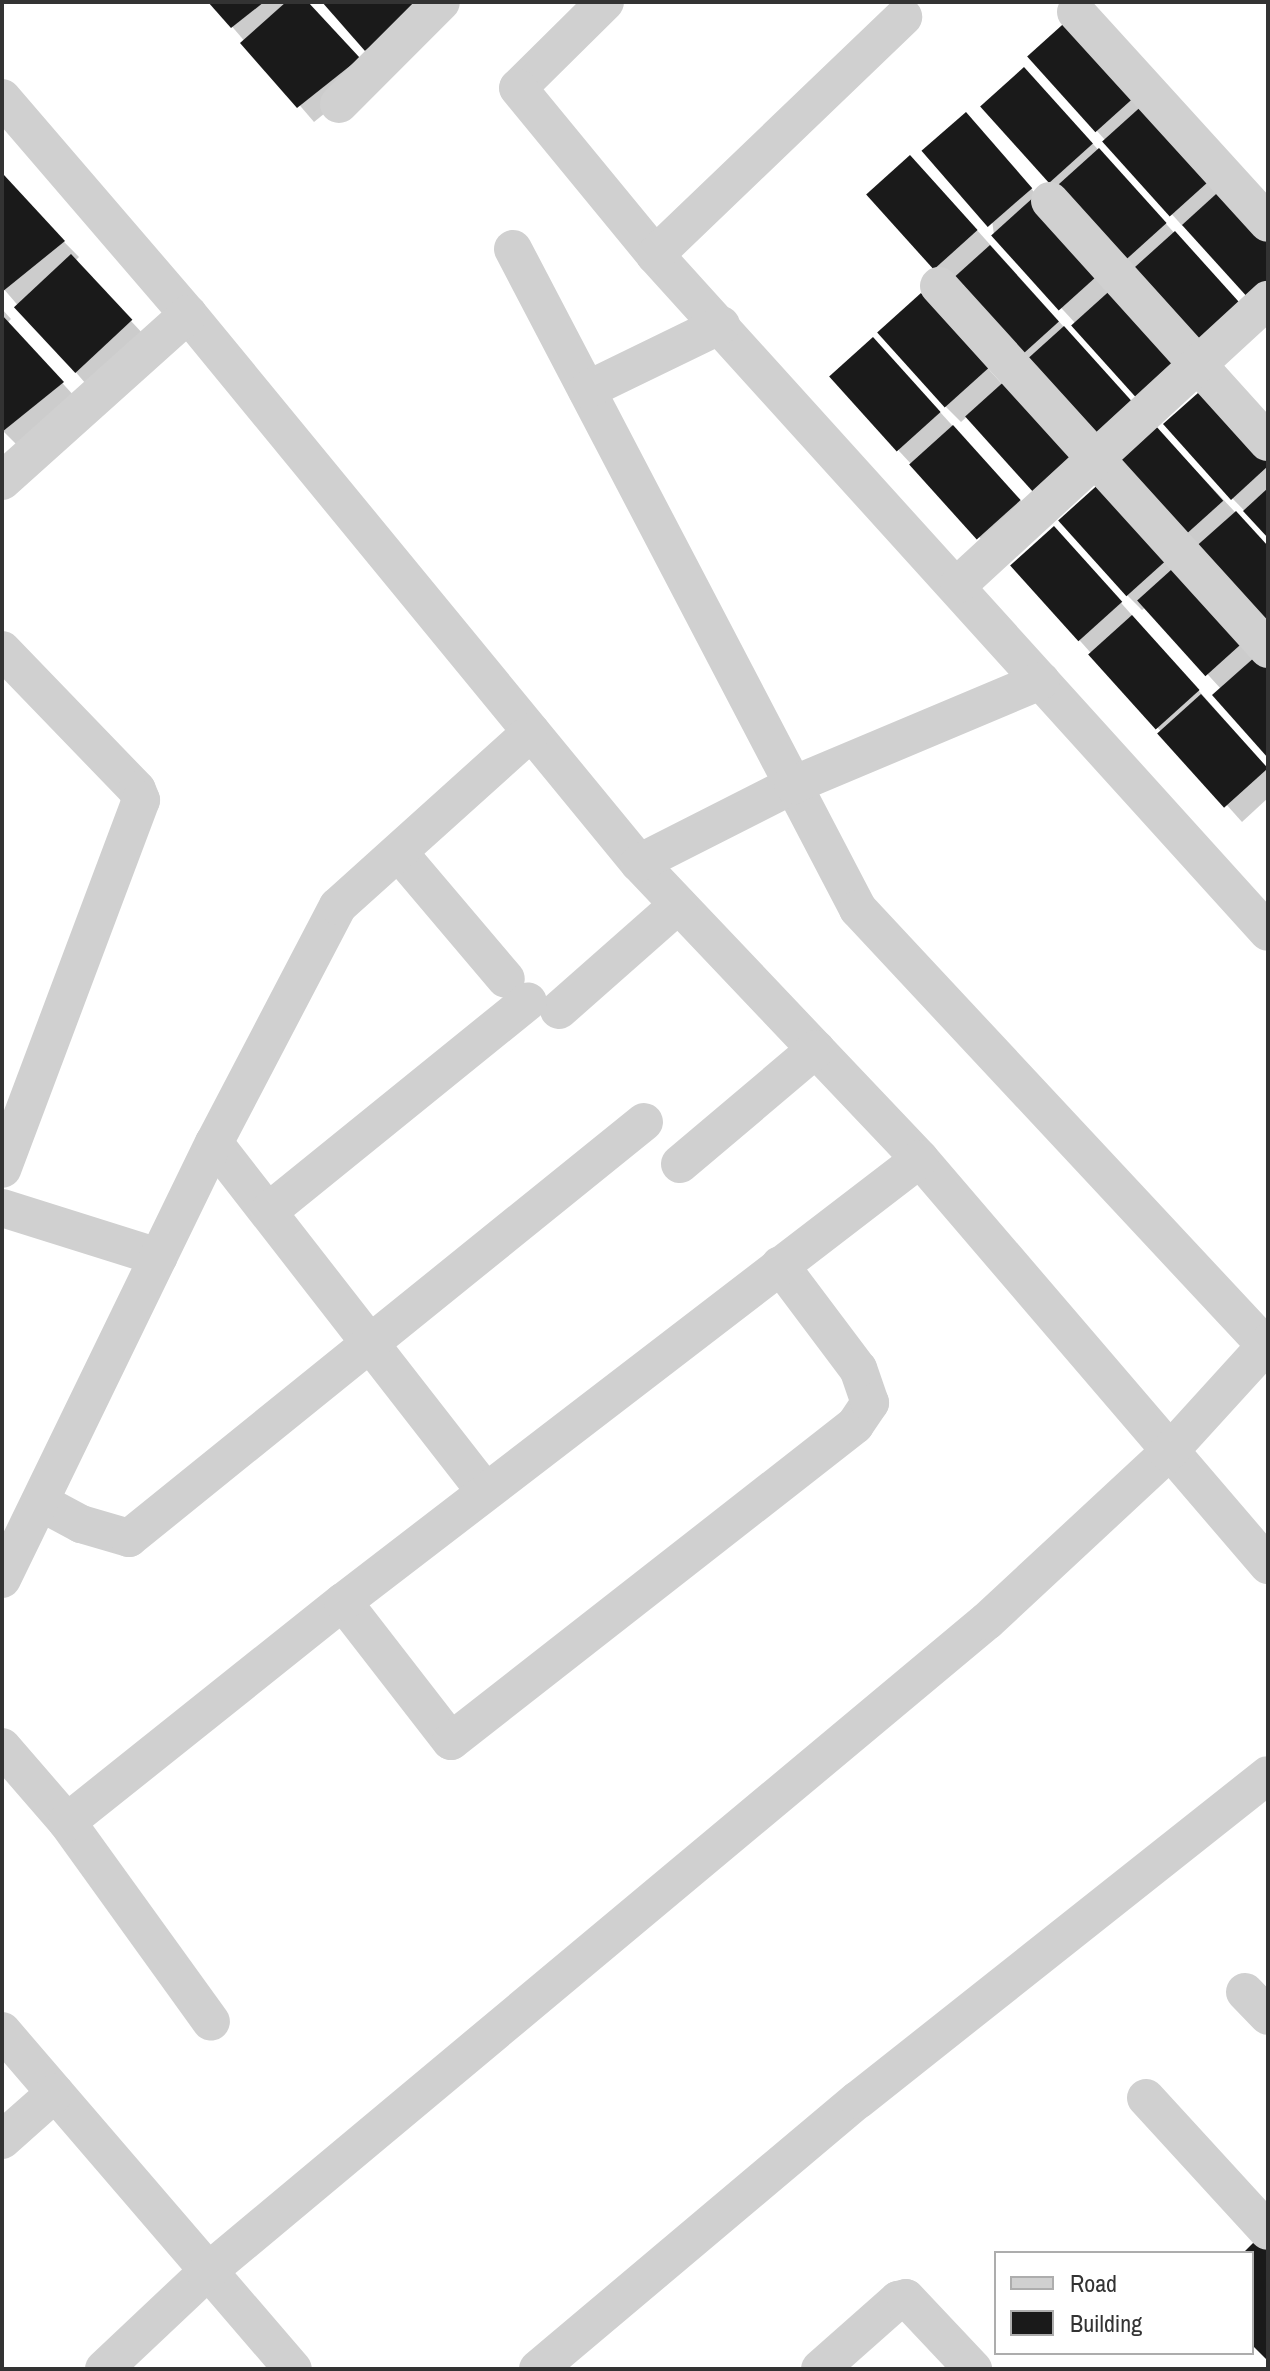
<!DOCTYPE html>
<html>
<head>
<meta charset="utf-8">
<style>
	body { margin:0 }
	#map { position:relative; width:1270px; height:2371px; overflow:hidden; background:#fff; font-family:"Archivo Narrow",sans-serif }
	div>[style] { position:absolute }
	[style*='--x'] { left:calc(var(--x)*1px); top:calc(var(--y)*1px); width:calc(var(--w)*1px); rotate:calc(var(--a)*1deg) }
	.shadow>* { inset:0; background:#0003; transform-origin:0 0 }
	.building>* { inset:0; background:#1a1a1a; transform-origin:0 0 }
	.street>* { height:38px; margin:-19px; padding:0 19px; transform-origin:19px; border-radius:19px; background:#d0d0d0 }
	span { translate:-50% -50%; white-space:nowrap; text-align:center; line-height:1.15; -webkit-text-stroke:8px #fff; paint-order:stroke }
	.frame { position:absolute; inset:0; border:4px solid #333; pointer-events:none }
	.legend { position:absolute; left:994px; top:2251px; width:260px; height:104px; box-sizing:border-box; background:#fff; border:2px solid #adadad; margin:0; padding:10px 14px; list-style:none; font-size:24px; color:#333 }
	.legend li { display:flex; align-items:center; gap:16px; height:40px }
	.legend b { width:40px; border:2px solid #adadad }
</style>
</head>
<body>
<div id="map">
	<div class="shadow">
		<i style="clip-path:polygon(211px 2px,306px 2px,373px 74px,314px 122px)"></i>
		<i style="left:1071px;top:20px;width:228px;height:55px;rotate:48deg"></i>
		<i style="clip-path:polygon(1039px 85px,1179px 238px,1215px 360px,1050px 181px)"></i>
		<i style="clip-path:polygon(980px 130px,1117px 287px,1076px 324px,994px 235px)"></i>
		<i style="clip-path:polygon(925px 172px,1072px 336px,1106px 455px,869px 194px)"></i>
		<i style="clip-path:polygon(2px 179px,79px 257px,75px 261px,145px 336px,86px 384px,2px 287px)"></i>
		<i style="clip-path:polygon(2px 309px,11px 319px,7px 323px,77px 399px,18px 446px,2px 430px)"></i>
		<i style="clip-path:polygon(936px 311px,1003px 385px,961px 422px,946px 407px)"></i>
		<i style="clip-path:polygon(888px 355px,1035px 516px,994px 553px,899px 451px)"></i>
		<i style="clip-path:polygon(1170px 443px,1268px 547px,1268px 630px,1181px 539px)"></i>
		<i style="clip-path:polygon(1268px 454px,1268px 535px,1232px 498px)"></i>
		<i style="clip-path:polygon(1102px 484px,1268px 671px,1268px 755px,1221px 689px,1146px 607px,1142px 610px,1127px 595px)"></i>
		<i style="clip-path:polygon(1069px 544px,1268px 769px,1268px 798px,1242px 822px,1013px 566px)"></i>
	</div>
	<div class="building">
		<i style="clip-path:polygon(208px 2px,264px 2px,231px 28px)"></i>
		<i style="clip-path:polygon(286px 2px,308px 2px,360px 58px,297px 108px,240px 43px)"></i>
		<i style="clip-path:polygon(322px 2px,425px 2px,365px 51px)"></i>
		<i style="left:1071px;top:17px;width:102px;height:59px;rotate:48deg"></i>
		<i style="left:1024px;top:67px;width:103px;height:59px;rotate:48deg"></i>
		<i style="left:1146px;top:102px;width:101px;height:59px;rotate:48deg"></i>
		<i style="left:966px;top:112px;width:101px;height:59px;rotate:49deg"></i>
		<i style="left:1099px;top:148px;width:101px;height:59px;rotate:48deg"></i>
		<i style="left:910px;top:155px;width:101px;height:59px;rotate:48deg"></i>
		<i style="clip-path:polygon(4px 175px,65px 241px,2px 292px,2px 177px)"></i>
		<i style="clip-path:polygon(1226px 185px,1268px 232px,1268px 284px,1250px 300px,1182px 225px)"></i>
		<i style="left:1035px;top:196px;width:101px;height:59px;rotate:48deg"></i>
		<i style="left:1175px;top:231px;width:102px;height:59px;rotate:48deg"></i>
		<i style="left:990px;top:245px;width:103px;height:59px;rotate:48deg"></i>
		<i style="left:71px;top:254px;width:90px;height:78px;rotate:47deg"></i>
		<i style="left:1115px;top:286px;width:101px;height:59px;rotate:48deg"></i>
		<i style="left:921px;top:293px;width:101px;height:59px;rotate:48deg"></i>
		<i style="clip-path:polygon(2px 315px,64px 382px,2px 432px)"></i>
		<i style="left:1064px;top:326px;width:103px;height:59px;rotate:48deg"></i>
		<i style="left:873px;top:337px;width:101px;height:59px;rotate:48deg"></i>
		<i style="left:1009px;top:377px;width:102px;height:59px;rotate:48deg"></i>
		<i style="clip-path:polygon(1207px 385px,1268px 453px,1268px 466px,1231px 500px,1163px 424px)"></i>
		<i style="left:953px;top:425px;width:101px;height:59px;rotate:48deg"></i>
		<i style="left:1155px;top:425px;width:102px;height:59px;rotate:48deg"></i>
		<i style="left:1102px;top:481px;width:102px;height:59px;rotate:48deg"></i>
		<i style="clip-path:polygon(1268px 488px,1268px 538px,1243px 511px)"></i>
		<i style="clip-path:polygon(1236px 511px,1268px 546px,1268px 618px,1260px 625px,1192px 550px)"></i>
		<i style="left:1054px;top:526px;width:102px;height:59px;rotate:48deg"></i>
		<i style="left:1181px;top:561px;width:102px;height:59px;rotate:48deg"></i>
		<i style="left:1132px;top:615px;width:101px;height:59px;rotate:48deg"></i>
		<i style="clip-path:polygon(1256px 656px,1268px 669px,1268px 758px,1212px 695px)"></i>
		<i style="left:1201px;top:694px;width:100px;height:59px;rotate:48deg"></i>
		<i style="clip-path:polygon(1258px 2238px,1268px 2248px,1268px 2361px,1252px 2345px,1252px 2253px,1243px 2253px)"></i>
	</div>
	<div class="street">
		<i style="--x:605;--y:2;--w:122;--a:135.3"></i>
		<i style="--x:518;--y:88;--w:216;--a:50.6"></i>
		<i style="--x:655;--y:255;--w:913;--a:47.84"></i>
		<i style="--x:1076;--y:12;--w:285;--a:47.7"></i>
		<i style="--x:2;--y:98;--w:285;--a:49.3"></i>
		<i style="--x:188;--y:314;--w:710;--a:50.6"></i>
		<i style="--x:639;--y:863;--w:408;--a:46.5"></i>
		<i style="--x:920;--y:1159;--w:535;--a:49.4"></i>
		<i style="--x:339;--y:104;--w:144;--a:-45"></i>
		<i style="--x:1050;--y:201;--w:325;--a:47.9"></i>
		<i style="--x:513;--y:249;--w:745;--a:62.4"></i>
		<i style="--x:858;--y:909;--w:598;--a:46.97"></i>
		<i style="--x:655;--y:255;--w:344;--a:-43.8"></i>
		<i style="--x:939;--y:286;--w:490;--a:47.8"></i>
		<i style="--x:587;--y:390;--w:149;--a:-25.9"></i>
		<i style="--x:2;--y:481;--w:250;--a:-41.9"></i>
		<i style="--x:959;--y:584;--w:420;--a:-42.6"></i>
		<i style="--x:2;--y:650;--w:194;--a:46"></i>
		<i style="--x:137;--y:790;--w:11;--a:68"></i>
		<i style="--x:141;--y:800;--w:394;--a:110.6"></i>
		<i style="--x:399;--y:853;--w:165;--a:49.7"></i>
		<i style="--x:639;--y:863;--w:173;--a:-26.9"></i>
		<i style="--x:793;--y:785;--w:269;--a:-22.8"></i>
		<i style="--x:559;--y:1010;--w:159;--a:-41.4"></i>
		<i style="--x:214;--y:1143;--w:442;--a:52.1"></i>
		<i style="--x:680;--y:1164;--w:178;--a:-40.2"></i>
		<i style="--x:2;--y:1208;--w:164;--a:17.4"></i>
		<i style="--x:269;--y:1211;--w:333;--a:-39"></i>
		<i style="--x:40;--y:1502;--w:47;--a:28.2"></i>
		<i style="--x:81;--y:1524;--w:50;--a:16.3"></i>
		<i style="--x:129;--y:1538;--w:662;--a:-38.93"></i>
		<i style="--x:2;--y:1579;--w:485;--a:-64.1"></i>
		<i style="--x:214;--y:1143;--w:267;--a:-62.4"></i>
		<i style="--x:338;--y:906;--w:260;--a:-42"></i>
		<i style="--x:343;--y:1602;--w:176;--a:52.2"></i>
		<i style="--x:451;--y:1741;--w:513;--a:-38.03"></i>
		<i style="--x:855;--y:1425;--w:27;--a:-56"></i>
		<i style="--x:870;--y:1403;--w:36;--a:-109"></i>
		<i style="--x:858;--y:1369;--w:130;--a:-126.9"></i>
		<i style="--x:2;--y:1747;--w:99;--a:49.1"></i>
		<i style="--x:67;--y:1822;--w:246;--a:54.2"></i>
		<i style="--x:67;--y:1822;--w:353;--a:-38.6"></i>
		<i style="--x:343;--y:1602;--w:727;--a:-37.52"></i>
		<i style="--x:1245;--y:1992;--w:33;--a:46"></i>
		<i style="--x:2;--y:2031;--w:446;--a:49.3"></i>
		<i style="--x:1146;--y:2098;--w:180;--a:47.5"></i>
		<i style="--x:2;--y:2140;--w:71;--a:-41.6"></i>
		<i style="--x:104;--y:2369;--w:140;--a:-43.3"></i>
		<i style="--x:206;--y:2273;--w:1017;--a:-39.86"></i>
		<i style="--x:987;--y:1621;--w:247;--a:-42.9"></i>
		<i style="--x:1168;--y:1453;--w:149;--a:-47.7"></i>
		<i style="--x:538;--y:2369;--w:418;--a:-40.1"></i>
		<i style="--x:858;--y:2100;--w:523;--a:-38.4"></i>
		<i style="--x:820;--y:2369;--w:104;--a:-41.5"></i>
		<i style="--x:898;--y:2300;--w:8;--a:-14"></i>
		<i style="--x:906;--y:2298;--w:98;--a:46.7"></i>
	</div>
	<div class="frame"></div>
	<ul class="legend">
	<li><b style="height:10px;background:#d0d0d0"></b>Road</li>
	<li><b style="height:22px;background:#1a1a1a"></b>Building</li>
	</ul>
</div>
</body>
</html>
